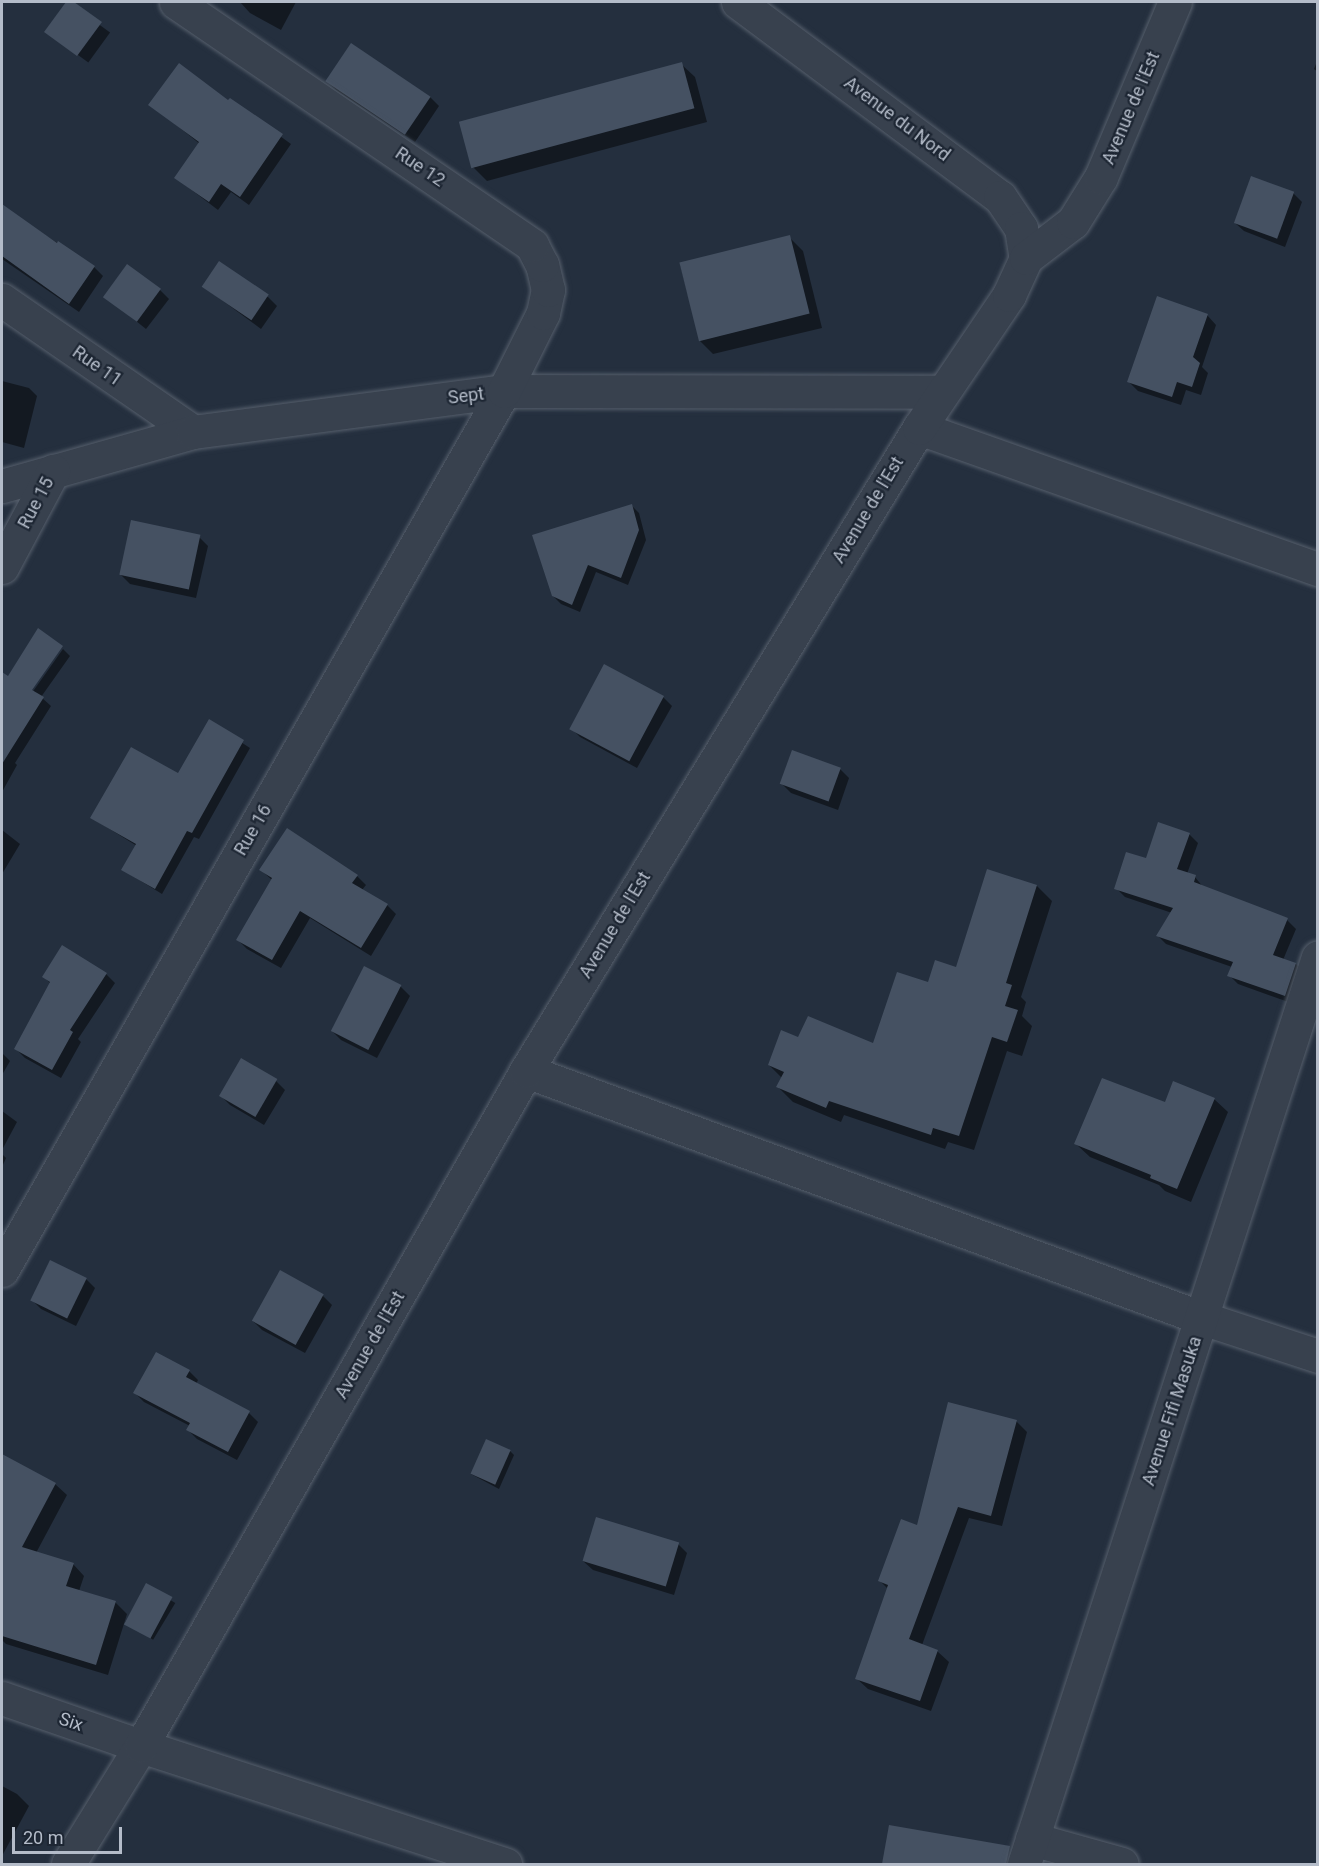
<!DOCTYPE html>
<html>
<head>
<meta charset="utf-8">
<style>
	body { margin:0 }
	#map { position:relative; width:1319px; height:1866px; overflow:hidden; background:#242f3e; font-family:Roboto,sans-serif }
	div>[style] { position:absolute }
	[style*='--x'] { left:calc(var(--x)*1px); top:calc(var(--y)*1px); width:calc(var(--w)*1px); rotate:calc(var(--a)*1deg) }
	.shadow>* { inset:0; background:#0007; transform-origin:0 0 }
	.building>* { inset:0; background:#455162; transform-origin:0 0 }
	.roads { filter:drop-shadow(0 0 2px #565f6c) drop-shadow(0 0 2px #565f6c) }
	.street>* { height:33px; margin:-16.5px; padding:0 16.5px; transform-origin:16.5px; border-radius:16.5px; background:#38414e }
	span { translate:-50% -50%; white-space:nowrap; text-align:center; line-height:1.15; -webkit-text-stroke:4.5px #1d2633; paint-order:stroke }
	.street-label { font-size:18px; color:#b4bcc9 }
	.frame { position:absolute; inset:0; border:3px solid #b4bcc9; pointer-events:none }
	.scale { position:absolute; left:12px; top:1827px; width:110px; height:27px; box-sizing:border-box; border:3px solid #b4bcc9; border-top:0; padding-left:8px; font-size:18px; line-height:21px; white-space:nowrap; color:#b4bcc9; -webkit-text-stroke:4px #1d2633; paint-order:stroke }
</style>
</head>
<body>
<div id="map">
	<div class="shadow">
		<i style="left:68px;top:2px;width:52px;height:37px;rotate:36deg"></i>
		<i style="clip-path:polygon(240px 2px,296px 2px,281px 30px,250px 13px)"></i>
		<i style="clip-path:polygon(1318px 59px,1318px 72px,1314px 69px)"></i>
		<i style="clip-path:polygon(681px 64px,695px 77px,707px 122px,487px 181px,473px 167px)"></i>
		<i style="clip-path:polygon(327px 81px,430px 97px,439px 106px,415px 142px,336px 90px)"></i>
		<i style="clip-path:polygon(230px 100px,291px 144px,249px 205px,231px 192px,218px 210px,176px 178px,200px 144px,150px 104px,229px 102px)"></i>
		<i style="clip-path:polygon(1293px 193px,1302px 202px,1285px 247px,1244px 231px,1234px 222px)"></i>
		<i style="clip-path:polygon(2px 207px,94px 267px,103px 276px,79px 312px,2px 259px)"></i>
		<i style="clip-path:polygon(789px 237px,803px 251px,822px 328px,713px 354px,700px 341px,680px 264px)"></i>
		<i style="clip-path:polygon(204px 287px,268px 297px,277px 306px,261px 329px)"></i>
		<i style="clip-path:polygon(160px 290px,169px 299px,146px 329px,105px 296px)"></i>
		<i style="clip-path:polygon(1207px 315px,1216px 325px,1202px 367px,1208px 373px,1201px 395px,1186px 390px,1181px 405px,1138px 391px,1129px 382px)"></i>
		<i style="clip-path:polygon(2px 381px,29px 388px,37px 396px,24px 448px,2px 442px)"></i>
		<i style="clip-path:polygon(632px 506px,639px 513px,646px 540px,628px 585px,596px 572px,580px 612px,561px 604px,553px 596px)"></i>
		<i style="clip-path:polygon(199px 537px,208px 546px,196px 598px,130px 584px,121px 575px)"></i>
		<i style="clip-path:polygon(38px 630px,26px 695px,29px 697px,63px 649px,70px 656px,41px 697px,51px 706px,15px 763px,17px 765px,2px 792px,2px 690px)"></i>
		<i style="clip-path:polygon(663px 697px,672px 706px,637px 768px,580px 737px,571px 728px)"></i>
		<i style="clip-path:polygon(210px 722px,250px 748px,199px 839px,194px 837px,162px 894px,123px 870px,137px 846px,92px 818px,178px 775px)"></i>
		<i style="clip-path:polygon(840px 769px,849px 778px,838px 810px,791px 793px,782px 784px)"></i>
		<i style="clip-path:polygon(2px 830px,20px 844px,2px 874px)"></i>
		<i style="clip-path:polygon(1189px 834px,1198px 843px,1187px 874px,1195px 877px,1203px 887px,1287px 920px,1296px 929px,1283px 960px,1296px 964px,1305px 973px,1294px 1004px,1238px 984px,1229px 975px,1232px 967px,1166px 944px,1158px 936px,1172px 913px,1125px 897px,1116px 888px,1146px 860px)"></i>
		<i style="clip-path:polygon(261px 870px,357px 876px,366px 885px,362px 890px,387px 905px,396px 914px,371px 956px,310px 918px,281px 968px,247px 949px,238px 940px,272px 880px)"></i>
		<i style="clip-path:polygon(988px 871px,1037px 886px,1052px 901px,1021px 997px,1026px 1002px,1022px 1016px,1032px 1026px,1022px 1056px,1007px 1051px,974px 1150px,948px 1142px,945px 1149px,844px 1115px,841px 1122px,793px 1102px,778px 1087px,782px 1078px,769px 1065px,799px 1039px,874px 1045px,929px 984px,957px 969px)"></i>
		<i style="clip-path:polygon(365px 968px,401px 987px,410px 996px,377px 1058px,341px 1040px,332px 1031px)"></i>
		<i style="clip-path:polygon(106px 974px,115px 983px,78px 1039px,81px 1042px,61px 1078px,25px 1058px,16px 1049px,51px 984px,44px 977px)"></i>
		<i style="clip-path:polygon(2px 1053px,10px 1061px,2px 1075px)"></i>
		<i style="clip-path:polygon(242px 1060px,276px 1081px,285px 1090px,264px 1125px,230px 1105px,221px 1096px)"></i>
		<i style="clip-path:polygon(1214px 1099px,1228px 1112px,1191px 1202px,1165px 1191px,1159px 1185px,1090px 1157px,1076px 1144px,1166px 1104px)"></i>
		<i style="clip-path:polygon(2px 1111px,17px 1122px,2px 1150px)"></i>
		<i style="clip-path:polygon(2px 1154px,6px 1158px,2px 1167px)"></i>
		<i style="clip-path:polygon(281px 1272px,323px 1296px,332px 1305px,305px 1353px,262px 1330px,253px 1321px)"></i>
		<i style="clip-path:polygon(86px 1279px,95px 1288px,76px 1326px,41px 1309px,32px 1300px)"></i>
		<i style="clip-path:polygon(189px 1371px,198px 1380px,196px 1384px,249px 1413px,258px 1422px,237px 1460px,197px 1439px,188px 1430px,190px 1426px,144px 1402px,135px 1393px)"></i>
		<i style="clip-path:polygon(1016px 1421px,1027px 1432px,1002px 1526px,969px 1518px,922px 1645px,937px 1651px,949px 1662px,931px 1711px,868px 1689px,856px 1678px,888px 1589px,880px 1581px,918px 1527px)"></i>
		<i style="clip-path:polygon(510px 1451px,514px 1455px,499px 1489px,471px 1474px)"></i>
		<i style="clip-path:polygon(2px 1455px,55px 1484px,67px 1495px,36px 1553px,73px 1564px,84px 1576px,79px 1591px,115px 1602px,127px 1614px,108px 1675px,6px 1644px,2px 1640px)"></i>
		<i style="clip-path:polygon(678px 1544px,687px 1553px,674px 1595px,593px 1570px,583px 1561px)"></i>
		<i style="left:147px;top:1586px;width:33px;height:43px;rotate:31deg"></i>
		<i style="clip-path:polygon(2px 1786px,17px 1794px,29px 1806px,2px 1856px)"></i>
		<i style="clip-path:polygon(891px 1826px,992px 1855px,991px 1864px,884px 1864px)"></i>
	</div>
	<div class="building">
		<i style="clip-path:polygon(66px 2px,74px 2px,102px 22px,77px 56px,44px 32px)"></i>
		<i style="left:351px;top:43px;width:96px;height:46px;rotate:34deg"></i>
		<i style="left:682px;top:62px;width:48px;height:231px;rotate:75deg"></i>
		<i style="clip-path:polygon(179px 63px,228px 100px,230px 98px,283px 134px,240px 197px,221px 184px,209px 202px,174px 178px,199px 142px,148px 105px)"></i>
		<i style="left:1251px;top:176px;width:46px;height:50px;rotate:20deg"></i>
		<i style="clip-path:polygon(2px 204px,57px 243px,58px 241px,95px 266px,69px 304px,2px 256px)"></i>
		<i style="left:790px;top:235px;width:81px;height:114px;rotate:76deg"></i>
		<i style="left:219px;top:261px;width:60px;height:31px;rotate:34deg"></i>
		<i style="left:127px;top:264px;width:42px;height:41px;rotate:36deg"></i>
		<i style="clip-path:polygon(1157px 296px,1208px 314px,1193px 357px,1200px 363px,1192px 387px,1177px 382px,1172px 397px,1127px 382px)"></i>
		<i style="clip-path:polygon(632px 504px,639px 530px,621px 578px,588px 565px,572px 605px,552px 596px,532px 535px)"></i>
		<i style="left:131px;top:520px;width:71px;height:56px;rotate:12deg"></i>
		<i style="clip-path:polygon(38px 628px,63px 646px,32px 690px,44px 697px,2px 764px,2px 672px,8px 676px)"></i>
		<i style="left:604px;top:664px;width:68px;height:74px;rotate:28deg"></i>
		<i style="clip-path:polygon(209px 719px,244px 740px,192px 833px,187px 831px,155px 889px,121px 870px,136px 844px,90px 818px,131px 747px,178px 773px)"></i>
		<i style="left:792px;top:750px;width:52px;height:36px;rotate:20deg"></i>
		<i style="clip-path:polygon(1158px 822px,1190px 833px,1177px 869px,1196px 875px,1194px 882px,1288px 918px,1273px 955px,1296px 963px,1285px 996px,1227px 976px,1233px 962px,1156px 936px,1173px 908px,1114px 889px,1126px 852px,1146px 858px)"></i>
		<i style="clip-path:polygon(287px 828px,358px 875px,352px 883px,388px 904px,361px 948px,300px 911px,272px 960px,236px 940px,272px 878px,259px 870px)"></i>
		<i style="clip-path:polygon(987px 869px,1037px 885px,1006px 983px,1012px 985px,1005px 1006px,1018px 1010px,1007px 1042px,992px 1037px,959px 1136px,933px 1128px,931px 1135px,829px 1101px,826px 1108px,776px 1087px,784px 1072px,768px 1065px,781px 1030px,798px 1037px,808px 1016px,873px 1043px,897px 972px,928px 982px,935px 960px,956px 967px)"></i>
		<i style="clip-path:polygon(62px 945px,107px 973px,70px 1030px,73px 1032px,52px 1070px,14px 1049px,50px 982px,42px 977px)"></i>
		<i style="left:364px;top:966px;width:42px;height:73px;rotate:27deg"></i>
		<i style="left:241px;top:1058px;width:42px;height:44px;rotate:30deg"></i>
		<i style="clip-path:polygon(1102px 1078px,1165px 1102px,1173px 1081px,1215px 1098px,1177px 1189px,1150px 1178px,1151px 1175px,1074px 1144px)"></i>
		<i style="left:50px;top:1260px;width:41px;height:45px;rotate:26deg"></i>
		<i style="left:280px;top:1270px;width:50px;height:58px;rotate:29deg"></i>
		<i style="clip-path:polygon(156px 1352px,190px 1370px,186px 1377px,250px 1411px,228px 1452px,186px 1430px,190px 1423px,133px 1393px)"></i>
		<i style="clip-path:polygon(948px 1402px,1017px 1420px,991px 1516px,958px 1507px,909px 1639px,938px 1650px,920px 1701px,855px 1679px,888px 1585px,878px 1581px,901px 1519px,917px 1525px)"></i>
		<i style="left:486px;top:1439px;width:27px;height:38px;rotate:24deg"></i>
		<i style="clip-path:polygon(2px 1454px,56px 1483px,22px 1547px,74px 1563px,66px 1586px,116px 1601px,96px 1665px,2px 1636px)"></i>
		<i style="left:596px;top:1517px;width:87px;height:46px;rotate:17deg"></i>
		<i style="left:146px;top:1583px;width:30px;height:47px;rotate:28deg"></i>
		<i style="clip-path:polygon(889px 1825px,1010px 1846px,1006px 1864px,882px 1864px)"></i>
	</div>
	<div class="roads">
		<div class="street">
			<i style="--x:738;--y:2;--w:327;--a:36.7"></i>
			<i style="--x:1000;--y:197;--w:37;--a:56"></i>
			<i style="--x:1021;--y:228;--w:30;--a:81"></i>
			<i style="--x:2;--y:300;--w:232;--a:34.6"></i>
			<i style="--x:919;--y:428;--w:423;--a:19.5"></i>
			<i style="--x:2;--y:486;--w:198;--a:-15.8"></i>
			<i style="--x:193;--y:432;--w:314;--a:-7.5"></i>
			<i style="--x:504;--y:391;--w:437;--a:0.1"></i>
			<i style="--x:2;--y:567;--w:109;--a:-62"></i>
			<i style="--x:526;--y:1071;--w:720;--a:20.07"></i>
			<i style="--x:1202;--y:1318;--w:122;--a:18.1"></i>
			<i style="--x:2;--y:1270;--w:1012;--a:-60.27"></i>
			<i style="--x:504;--y:391;--w:87;--a:-63.4"></i>
			<i style="--x:543;--y:313;--w:24;--a:-78"></i>
			<i style="--x:548;--y:290;--w:26;--a:-103"></i>
			<i style="--x:542;--y:265;--w:22;--a:-117"></i>
			<i style="--x:532;--y:245;--w:431;--a:-145.7"></i>
			<i style="--x:2;--y:1698;--w:147;--a:19.1"></i>
			<i style="--x:141;--y:1746;--w:383;--a:18"></i>
			<i style="--x:1032;--y:1839;--w:93;--a:15.5"></i>
			<i style="--x:68;--y:1864;--w:139;--a:-58.3"></i>
			<i style="--x:141;--y:1746;--w:777;--a:-60.3"></i>
			<i style="--x:526;--y:1071;--w:754;--a:-58.57"></i>
			<i style="--x:919;--y:428;--w:161;--a:-55.9"></i>
			<i style="--x:1009;--y:295;--w:41;--a:-65.3"></i>
			<i style="--x:1026;--y:258;--w:59;--a:-37.5"></i>
			<i style="--x:1073;--y:222;--w:53;--a:-58.1"></i>
			<i style="--x:1101;--y:177;--w:190;--a:-67.1"></i>
			<i style="--x:1024;--y:1864;--w:953;--a:-72.04"></i>
		</div>
	</div>
	<div class="street-label">
		<span style="left:1131px;top:108px;rotate:-67deg">Avenue de l'Est</span>
		<span style="left:897px;top:119px;rotate:37deg">Avenue du Nord</span>
		<span style="left:420px;top:167px;rotate:34deg">Rue 12</span>
		<span style="left:97px;top:366px;rotate:35deg">Rue 11</span>
		<span style="left:466px;top:396px;rotate:-7deg">Sept</span>
		<span style="left:36px;top:503px;rotate:-62deg">Rue 15</span>
		<span style="left:868px;top:510px;rotate:-59deg">Avenue de l'Est</span>
		<span style="left:253px;top:830px;rotate:-60deg">Rue 16</span>
		<span style="left:615px;top:925px;rotate:-59deg">Avenue de l'Est</span>
		<span style="left:370px;top:1345px;rotate:-60deg">Avenue de l'Est</span>
		<span style="left:1172px;top:1411px;rotate:-72deg">Avenue Fifi Masuka</span>
		<span style="left:71px;top:1722px;rotate:19deg">Six</span>
	</div>
	<div class="frame"></div>
	<div class="scale">20 m</div>
</div>
</body>
</html>
